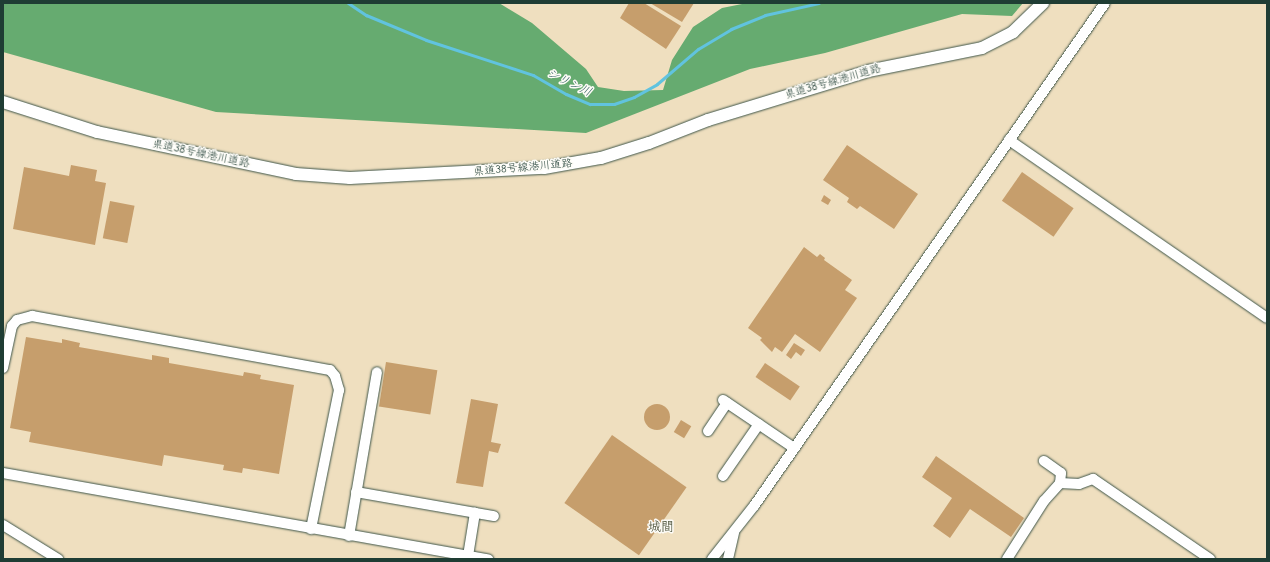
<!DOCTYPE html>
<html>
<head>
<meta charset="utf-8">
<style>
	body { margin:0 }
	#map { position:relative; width:1270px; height:562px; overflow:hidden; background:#efdfbf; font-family:"Comic Neue","Klee One",sans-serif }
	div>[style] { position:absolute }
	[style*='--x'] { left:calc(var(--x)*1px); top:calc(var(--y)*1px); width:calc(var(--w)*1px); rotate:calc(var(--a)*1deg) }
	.forest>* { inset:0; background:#66ab70 }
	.stream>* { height:3px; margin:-1.5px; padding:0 1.5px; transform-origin:1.5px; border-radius:1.5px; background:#61c3df }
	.building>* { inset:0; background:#c69e6c; transform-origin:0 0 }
	.round { border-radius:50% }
	.roads { filter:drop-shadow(0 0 1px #3e5549) drop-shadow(0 0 1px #3e5549) }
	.minor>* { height:10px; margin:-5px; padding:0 5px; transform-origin:5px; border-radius:5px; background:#fff }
	.major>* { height:12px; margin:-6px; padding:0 6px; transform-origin:6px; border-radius:6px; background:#fff }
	span { translate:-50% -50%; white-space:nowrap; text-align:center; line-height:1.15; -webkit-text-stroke:3px #fdfcf7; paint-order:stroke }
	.street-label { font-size:11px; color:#1f3d34 }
	.water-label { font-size:12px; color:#305e5f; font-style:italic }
	.quarter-label { font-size:13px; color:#595f48; font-weight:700 }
	.frame { position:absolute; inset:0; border:4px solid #1f3d34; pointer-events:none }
</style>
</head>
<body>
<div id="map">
	<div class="forest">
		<i style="clip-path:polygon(3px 3px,499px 3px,532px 23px,586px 69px,598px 87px,624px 91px,663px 90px,672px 60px,693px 27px,722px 8px,747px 3px,1023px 3px,1012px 16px,962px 14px,825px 53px,750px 69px,586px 133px,216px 112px,3px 52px)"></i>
	</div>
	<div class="stream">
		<i style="--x:348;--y:3;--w:22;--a:34"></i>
		<i style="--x:366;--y:15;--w:65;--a:22.6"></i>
		<i style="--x:426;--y:40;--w:113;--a:18.1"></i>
		<i style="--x:533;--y:75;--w:38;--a:30"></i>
		<i style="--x:566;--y:94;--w:26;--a:23"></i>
		<i style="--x:590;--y:104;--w:24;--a:0"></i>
		<i style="--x:614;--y:104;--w:21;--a:-19"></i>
		<i style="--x:634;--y:97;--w:26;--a:-29"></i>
		<i style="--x:657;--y:84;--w:54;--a:-40.5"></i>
		<i style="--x:698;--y:49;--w:39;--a:-31"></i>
		<i style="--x:731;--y:29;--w:37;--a:-22"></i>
		<i style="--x:765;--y:15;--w:55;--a:-12.5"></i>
	</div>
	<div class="building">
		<i style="clip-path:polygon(629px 3px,644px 3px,681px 26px,666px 49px,620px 18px)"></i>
		<i style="clip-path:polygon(650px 3px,694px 3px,682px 22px)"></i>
		<i style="clip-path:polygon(847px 145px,918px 194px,894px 229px,860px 206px,857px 209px,847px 202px,849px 198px,823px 180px)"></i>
		<i style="clip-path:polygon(71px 165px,97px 170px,95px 181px,106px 183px,95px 245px,13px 229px,24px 167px,69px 176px)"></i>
		<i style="left:1022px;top:172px;width:63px;height:35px;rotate:35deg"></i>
		<i style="clip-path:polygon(824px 195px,831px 200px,828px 205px,821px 201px)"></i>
		<i style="left:110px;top:201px;width:25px;height:38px;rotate:11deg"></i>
		<i style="clip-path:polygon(804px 247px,817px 257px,820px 254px,825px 258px,824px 260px,852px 280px,845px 290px,857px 298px,820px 352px,795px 334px,782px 352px,775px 347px,772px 352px,760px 340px,762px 338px,748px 328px)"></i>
		<i style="clip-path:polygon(26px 337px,62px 343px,62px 339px,80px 343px,79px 347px,152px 360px,152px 355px,169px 358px,169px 363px,243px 376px,244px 372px,261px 375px,260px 379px,294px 385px,279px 474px,243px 468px,242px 473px,223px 470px,224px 465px,164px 455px,162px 466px,29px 442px,31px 432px,10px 428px)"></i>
		<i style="clip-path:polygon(794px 343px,805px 350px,801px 356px,796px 352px,791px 359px,786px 355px)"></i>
		<i style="left:386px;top:362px;width:52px;height:45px;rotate:9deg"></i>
		<i style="left:765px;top:363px;width:42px;height:17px;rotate:34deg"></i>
		<i style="clip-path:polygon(471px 399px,498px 404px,491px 442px,501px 444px,498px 453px,489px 451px,483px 487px,456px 483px)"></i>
		<i class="round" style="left:644px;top:404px;width:26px;height:26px"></i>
		<i style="left:681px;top:420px;width:12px;height:14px;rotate:31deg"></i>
		<i style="left:612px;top:435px;width:91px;height:83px;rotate:35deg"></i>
		<i style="clip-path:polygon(936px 456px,1024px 518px,1011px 537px,970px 509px,950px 538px,933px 526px,952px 498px,922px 477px)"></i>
	</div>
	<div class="roads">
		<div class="minor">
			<i style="--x:1009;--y:140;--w:313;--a:34.6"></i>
			<i style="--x:3;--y:368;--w:43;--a:-77.9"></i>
			<i style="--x:12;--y:326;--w:8;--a:-50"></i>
			<i style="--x:17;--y:320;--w:16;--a:-15"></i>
			<i style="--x:32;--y:316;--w:303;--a:10.3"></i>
			<i style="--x:330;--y:370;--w:8;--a:50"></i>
			<i style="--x:335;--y:376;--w:15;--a:74"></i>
			<i style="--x:339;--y:390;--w:142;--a:101.4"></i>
			<i style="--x:723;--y:400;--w:86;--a:34.1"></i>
			<i style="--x:708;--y:431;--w:34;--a:-56"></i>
			<i style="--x:3;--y:473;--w:493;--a:10.1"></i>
			<i style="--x:723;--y:476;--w:63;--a:-55.3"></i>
			<i style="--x:1060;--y:483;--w:19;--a:3"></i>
			<i style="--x:1079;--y:484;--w:15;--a:-20"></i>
			<i style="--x:1093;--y:479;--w:142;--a:34.4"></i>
			<i style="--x:356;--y:492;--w:140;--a:9.9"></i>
			<i style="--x:3;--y:525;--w:65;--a:31.7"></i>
			<i style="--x:349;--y:536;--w:166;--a:-80.3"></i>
			<i style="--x:468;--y:556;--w:44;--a:-80.8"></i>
			<i style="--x:712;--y:559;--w:68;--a:-51.6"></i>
			<i style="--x:754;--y:506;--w:613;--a:-55.09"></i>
			<i style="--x:728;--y:559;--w:27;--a:-77"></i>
			<i style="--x:1007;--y:559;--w:69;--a:-57.5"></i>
			<i style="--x:1044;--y:501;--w:24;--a:-48"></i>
			<i style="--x:1060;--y:483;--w:10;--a:-84"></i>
			<i style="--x:1061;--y:473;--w:21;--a:-145"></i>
		</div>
		<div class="major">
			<i style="--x:3;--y:102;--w:99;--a:17.7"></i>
			<i style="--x:97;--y:132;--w:203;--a:11.9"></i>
			<i style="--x:296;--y:174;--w:54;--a:4.2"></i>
			<i style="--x:350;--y:178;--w:194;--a:-3"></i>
			<i style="--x:544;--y:168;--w:58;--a:-10"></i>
			<i style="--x:601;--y:158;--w:50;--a:-17.4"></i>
			<i style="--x:649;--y:143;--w:63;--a:-21.3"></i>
			<i style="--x:708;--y:120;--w:167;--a:-17"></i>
			<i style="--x:868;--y:71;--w:116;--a:-11.4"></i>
			<i style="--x:982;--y:48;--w:35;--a:-27"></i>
			<i style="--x:1013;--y:32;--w:42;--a:-44"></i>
		</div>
	</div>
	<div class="street-label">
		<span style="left:833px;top:82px;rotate:-16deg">県道38号線港川道路</span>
		<span style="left:201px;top:154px;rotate:12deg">県道38号線港川道路</span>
		<span style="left:523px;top:168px;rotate:-5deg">県道38号線港川道路</span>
	</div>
	<div class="water-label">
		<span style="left:569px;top:83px;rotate:26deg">シリン川</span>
	</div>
	<div class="quarter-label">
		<span style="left:661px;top:527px">城間</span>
	</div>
	<div class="frame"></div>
</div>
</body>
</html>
